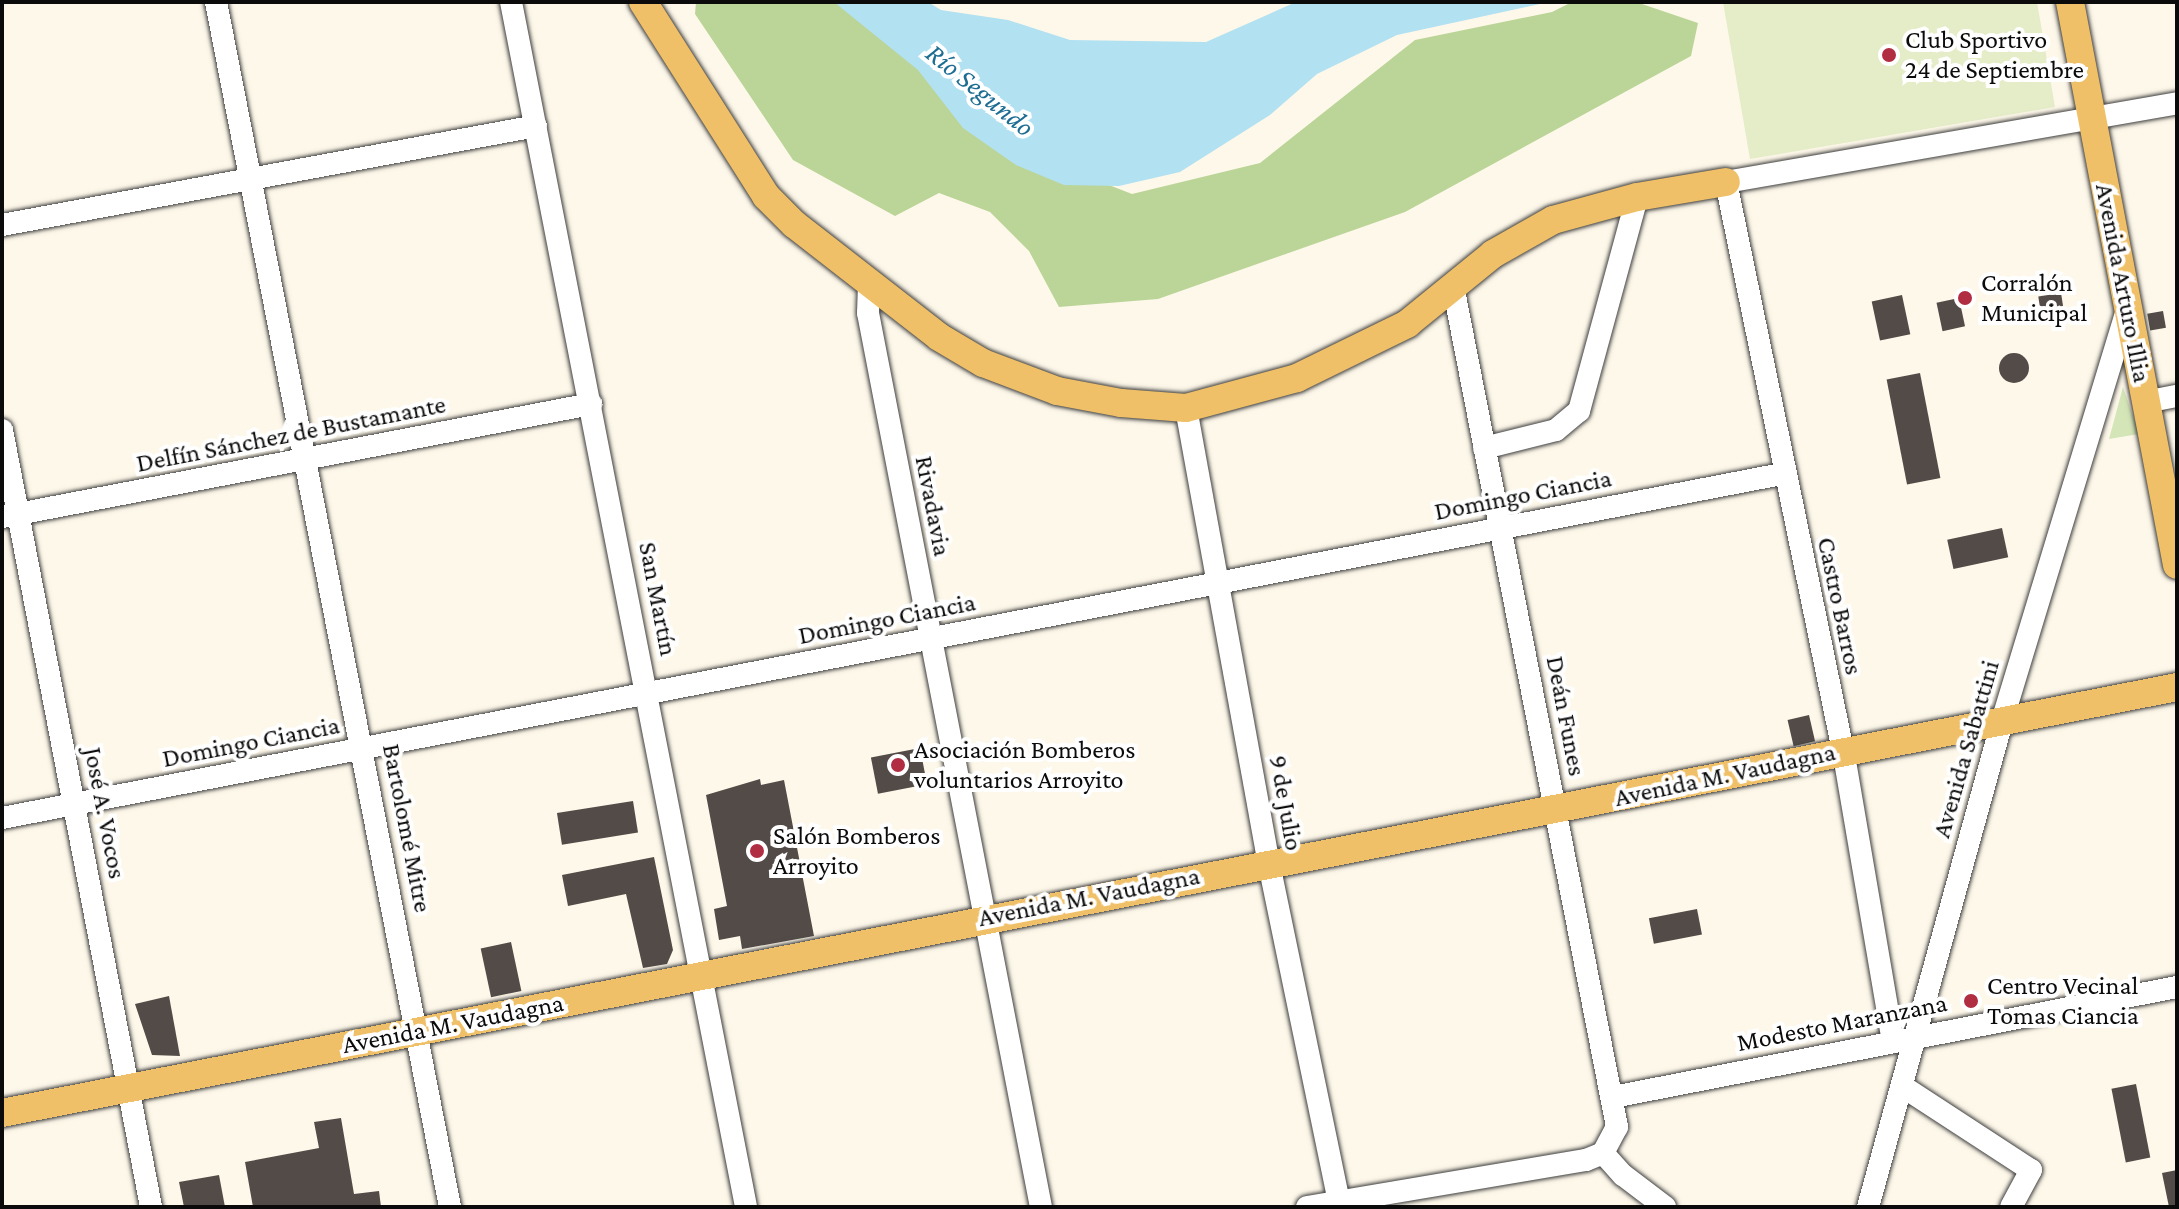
<!DOCTYPE html>
<html>
<head>
<meta charset="utf-8">
<style>
	body { margin:0 }
	#map { position:relative; width:2179px; height:1209px; overflow:hidden; background:#fef8ea; font-family:"Crimson Pro",serif }
	div>[style] { position:absolute }
	[style*='--x'] { left:calc(var(--x)*1px); top:calc(var(--y)*1px); width:calc(var(--w)*1px); rotate:calc(var(--a)*1deg) }
	.green>* { inset:0; background:#d4e5b7 }
	.forest>* { inset:0; background:#bad597 }
	.pitch>* { inset:0; background:#e4edc8 }
	.water>* { inset:0; background:#b2e1f2 }
	.building>* { inset:0; background:#534b48; transform-origin:0 0 }
	.round { border-radius:50% }
	.roads { filter:drop-shadow(0 0 2px #3e3e3e) drop-shadow(0 0 2px #3e3e3e) }
	.minor>* { height:22px; margin:-11px; padding:0 11px; transform-origin:11px; border-radius:11px; background:#fff }
	.major>* { height:28px; margin:-14px; padding:0 14px; transform-origin:14px; border-radius:14px; background:#f0c068 }
	.dots>* { width:22px; height:22px; translate:-50% -50%; box-sizing:border-box; border:4px solid #fff; border-radius:50% }
	span { translate:-50% -50%; white-space:nowrap; text-align:center; line-height:1.15; -webkit-text-stroke:8px #fff; paint-order:stroke }
	.poi-label { font-size:26px; color:#0b0b0b }
	.left { translate:0 -50%; text-align:left }
	.street-label { font-size:26px; color:#0b0b0b }
	.water-label { font-size:28px; color:#1d6d93; font-style:italic }
	.frame { position:absolute; inset:0; border:4px solid #0b0b0b; pointer-events:none }
</style>
</head>
<body>
<div id="map">
	<div class="green">
		<i style="clip-path:polygon(2123px 387px,2139px 434px,2109px 439px)"></i>
	</div>
	<div class="forest">
		<i style="clip-path:polygon(696px 2px,850px 2px,1035px 156px,1132px 194px,1260px 163px,1415px 40px,1552px 12px,1572px 2px,1636px 2px,1698px 23px,1691px 56px,1405px 212px,1158px 299px,1059px 307px,1029px 251px,990px 212px,939px 193px,895px 216px,793px 160px,695px 14px)"></i>
	</div>
	<div class="pitch">
		<i style="clip-path:polygon(1723px 2px,2037px 2px,2055px 107px,1750px 159px)"></i>
	</div>
	<div class="water">
		<i style="clip-path:polygon(834px 2px,928px 2px,941px 10px,1008px 20px,1070px 40px,1206px 42px,1296px 2px,1549px 2px,1397px 35px,1317px 74px,1270px 115px,1180px 172px,1119px 186px,1064px 185px,1016px 165px,963px 128px,918px 70px)"></i>
	</div>
	<div class="building">
		<i style="left:2061px;top:293px;width:19px;height:23px;rotate:81deg"></i>
		<i style="left:1902px;top:295px;width:40px;height:31px;rotate:78deg"></i>
		<i style="left:1959px;top:298px;width:29px;height:23px;rotate:78deg"></i>
		<i style="left:2163px;top:311px;width:17px;height:16px;rotate:80deg"></i>
		<i class="round" style="left:1999px;top:353px;width:30px;height:30px"></i>
		<i style="left:1920px;top:373px;width:107px;height:34px;rotate:79deg"></i>
		<i style="left:2002px;top:528px;width:30px;height:56px;rotate:78deg"></i>
		<i style="left:1809px;top:715px;width:27px;height:22px;rotate:77deg"></i>
		<i style="left:920px;top:748px;width:37px;height:50px;rotate:79deg"></i>
		<i style="clip-path:polygon(760px 779px,761px 785px,784px 780px,814px 936px,742px 949px,740px 936px,719px 940px,714px 909px,727px 906px,706px 795px)"></i>
		<i style="left:633px;top:801px;width:32px;height:77px;rotate:81deg"></i>
		<i style="clip-path:polygon(654px 857px,673px 950px,667px 964px,643px 968px,626px 894px,568px 906px,562px 875px)"></i>
		<i style="left:1697px;top:909px;width:26px;height:49px;rotate:79deg"></i>
		<i style="left:511px;top:942px;width:50px;height:31px;rotate:78deg"></i>
		<i style="clip-path:polygon(169px 996px,180px 1056px,152px 1055px,135px 1004px)"></i>
		<i style="left:2136px;top:1084px;width:75px;height:25px;rotate:79deg"></i>
		<i style="clip-path:polygon(341px 1118px,354px 1194px,379px 1191px,381px 1207px,253px 1207px,245px 1162px,319px 1148px,314px 1122px)"></i>
		<i style="clip-path:polygon(2177px 1170px,2177px 1207px,2169px 1207px,2162px 1173px)"></i>
		<i style="clip-path:polygon(219px 1175px,225px 1207px,184px 1207px,179px 1182px)"></i>
	</div>
	<div class="roads">
		<div class="minor">
			<i style="--x:216;--y:2;--w:1228;--a:79.01"></i>
			<i style="--x:511;--y:2;--w:1228;--a:78.96"></i>
			<i style="--x:2;--y:225;--w:543;--a:-10.5"></i>
			<i style="--x:869;--y:285;--w:28;--a:92"></i>
			<i style="--x:868;--y:313;--w:911;--a:79.05"></i>
			<i style="--x:2145;--y:402;--w:33;--a:-11"></i>
			<i style="--x:1186;--y:408;--w:463;--a:79.7"></i>
			<i style="--x:1269;--y:864;--w:350;--a:78.3"></i>
			<i style="--x:2;--y:430;--w:791;--a:79.14"></i>
			<i style="--x:1484;--y:448;--w:74;--a:-14"></i>
			<i style="--x:1556;--y:430;--w:30;--a:-40"></i>
			<i style="--x:1579;--y:411;--w:222;--a:-74.8"></i>
			<i style="--x:2;--y:517;--w:600;--a:-10.86"></i>
			<i style="--x:2;--y:818;--w:1813;--a:-10.94"></i>
			<i style="--x:1893;--y:1042;--w:295;--a:-99.7"></i>
			<i style="--x:1843;--y:751;--w:581;--a:-101.62"></i>
			<i style="--x:1726;--y:182;--w:458;--a:-9.9"></i>
			<i style="--x:1902;--y:1086;--w:154;--a:33.1"></i>
			<i style="--x:2031;--y:1170;--w:42;--a:118.4"></i>
			<i style="--x:1613;--y:1097;--w:575;--a:-11.04"></i>
			<i style="--x:1603;--y:1153;--w:30;--a:48"></i>
			<i style="--x:1623;--y:1175;--w:53;--a:37.3"></i>
			<i style="--x:1307;--y:1207;--w:283;--a:-9.6"></i>
			<i style="--x:1586;--y:1160;--w:18;--a:-22"></i>
			<i style="--x:1603;--y:1153;--w:30;--a:-62"></i>
			<i style="--x:1617;--y:1127;--w:857;--a:-101.03"></i>
			<i style="--x:1868;--y:1207;--w:507;--a:-74.57"></i>
			<i style="--x:2003;--y:718;--w:427;--a:-73.1"></i>
		</div>
		<div class="major">
			<i style="--x:643;--y:2;--w:230;--a:57.6"></i>
			<i style="--x:766;--y:196;--w:40;--a:45"></i>
			<i style="--x:794;--y:224;--w:184;--a:37.9"></i>
			<i style="--x:939;--y:337;--w:51;--a:30.6"></i>
			<i style="--x:983;--y:363;--w:79;--a:20.7"></i>
			<i style="--x:1057;--y:391;--w:65;--a:10.6"></i>
			<i style="--x:1121;--y:403;--w:65;--a:4.4"></i>
			<i style="--x:1186;--y:408;--w:115;--a:-15.1"></i>
			<i style="--x:1297;--y:378;--w:123;--a:-26.1"></i>
			<i style="--x:1407;--y:324;--w:111;--a:-39.1"></i>
			<i style="--x:1493;--y:254;--w:69;--a:-29.5"></i>
			<i style="--x:1553;--y:220;--w:87;--a:-15.3"></i>
			<i style="--x:1637;--y:197;--w:90;--a:-9.6"></i>
			<i style="--x:2070;--y:2;--w:573;--a:79.24"></i>
			<i style="--x:2;--y:1113;--w:2216;--a:-11.08"></i>
		</div>
	</div>
	<div class="dots">
		<i style="left:1889px;top:55px;background:#b12d42"></i>
		<i style="left:1965px;top:298px;background:#b12d42"></i>
		<i style="left:898px;top:765px;background:#b12d42"></i>
		<i style="left:757px;top:851px;background:#b12d42"></i>
		<i style="left:1971px;top:1001px;background:#b12d42"></i>
	</div>
	<div class="poi-label">
		<span class="left" style="left:1905px;top:55px">Club Sportivo<br>24 de Septiembre</span>
		<span class="left" style="left:1981px;top:298px">Corralón<br>Municipal</span>
		<span class="left" style="left:914px;top:765px">Asociación Bomberos<br>voluntarios Arroyito</span>
		<span class="left" style="left:773px;top:851px">Salón Bomberos<br>Arroyito</span>
		<span class="left" style="left:1987px;top:1001px">Centro Vecinal<br>Tomas Ciancia</span>
	</div>
	<div class="street-label">
		<span style="left:2123px;top:283px;rotate:79deg">Avenida Arturo Illia</span>
		<span style="left:291px;top:434px;rotate:-11deg">Delfín Sánchez de Bustamante</span>
		<span style="left:1523px;top:495px;rotate:-11deg">Domingo Ciancia</span>
		<span style="left:933px;top:506px;rotate:79deg">Rivadavia</span>
		<span style="left:658px;top:599px;rotate:79deg">San Martín</span>
		<span style="left:1840px;top:606px;rotate:78deg">Castro Barros</span>
		<span style="left:887px;top:619px;rotate:-11deg">Domingo Ciancia</span>
		<span style="left:1566px;top:716px;rotate:79deg">Deán Funes</span>
		<span style="left:251px;top:742px;rotate:-11deg">Domingo Ciancia</span>
		<span style="left:1966px;top:749px;rotate:-74deg">Avenida Sabattini</span>
		<span style="left:1725px;top:775px;rotate:-12deg">Avenida M. Vaudagna</span>
		<span style="left:1286px;top:803px;rotate:80deg">9 de Julio</span>
		<span style="left:105px;top:813px;rotate:79deg">José A. Vocos</span>
		<span style="left:407px;top:828px;rotate:79deg">Bartolomé Mitre</span>
		<span style="left:1089px;top:897px;rotate:-11deg">Avenida M. Vaudagna</span>
		<span style="left:1842px;top:1023px;rotate:-11deg">Modesto Maranzana</span>
		<span style="left:453px;top:1024px;rotate:-11deg">Avenida M. Vaudagna</span>
	</div>
	<div class="water-label">
		<span style="left:980px;top:90px;rotate:39deg">Río Segundo</span>
	</div>
	<div class="frame"></div>
</div>
</body>
</html>
